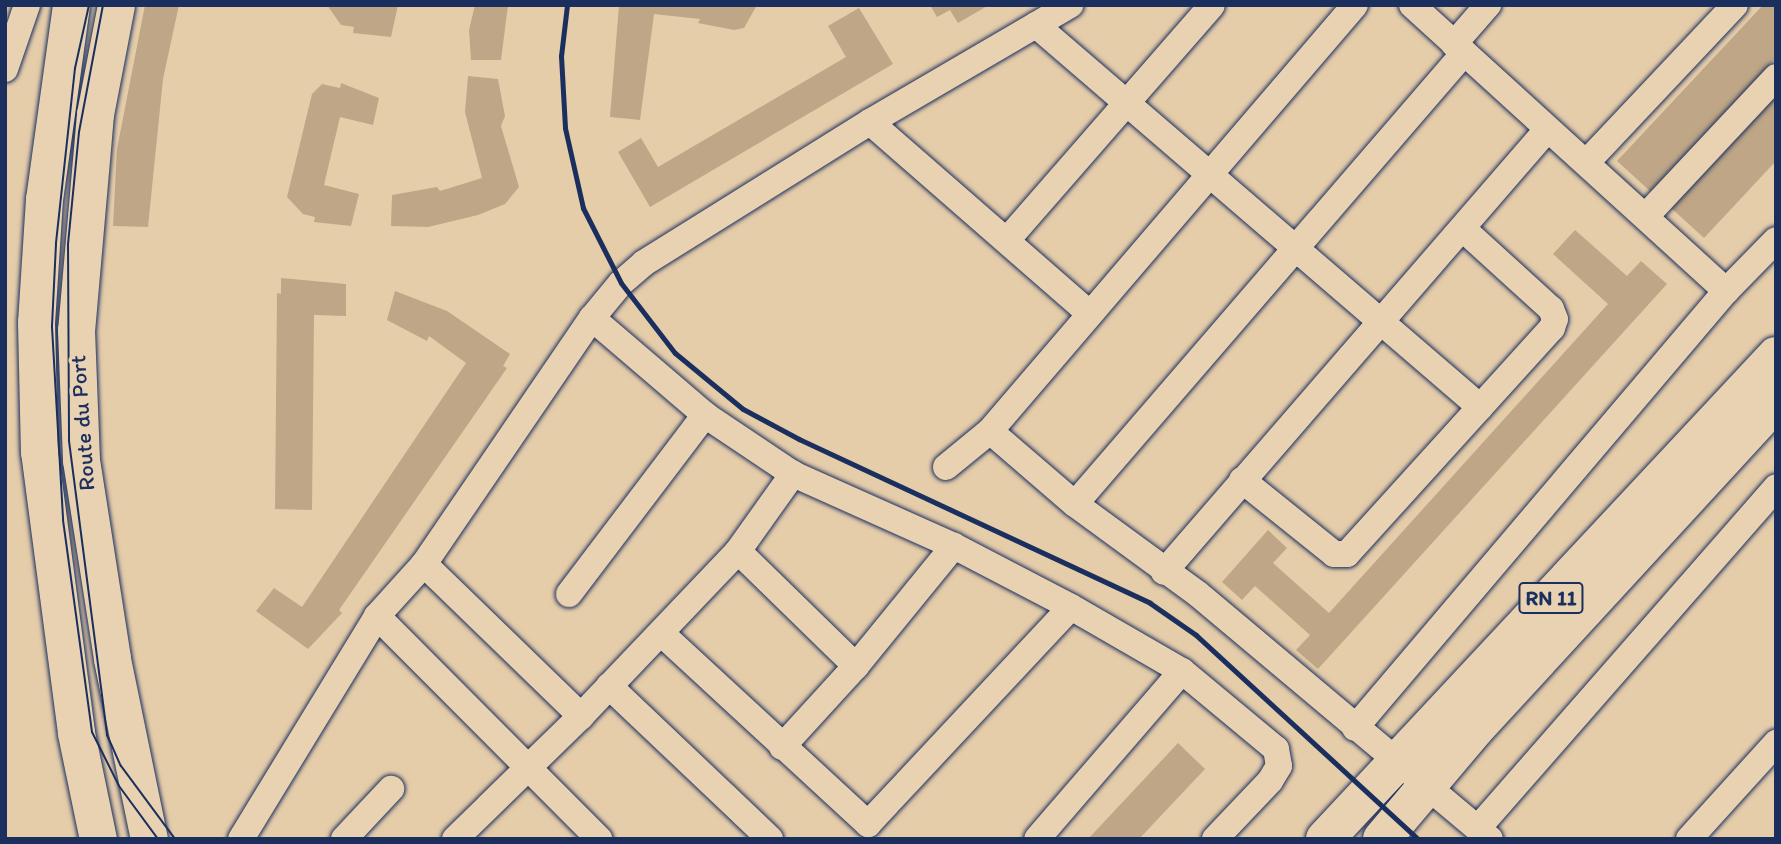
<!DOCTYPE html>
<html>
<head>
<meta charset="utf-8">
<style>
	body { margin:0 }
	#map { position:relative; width:1781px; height:844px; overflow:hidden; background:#e6cdaa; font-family:Itim,sans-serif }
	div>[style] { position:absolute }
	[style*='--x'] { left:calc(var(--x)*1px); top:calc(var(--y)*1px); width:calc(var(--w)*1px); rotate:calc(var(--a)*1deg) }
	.building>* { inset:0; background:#bea686 }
	.roads { filter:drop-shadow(0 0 2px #1b2f5e) drop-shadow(0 0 2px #1b2f5e) }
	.street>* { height:26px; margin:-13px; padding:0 13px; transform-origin:13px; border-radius:13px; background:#e9d2b2 }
	.secondary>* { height:37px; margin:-18.5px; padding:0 18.5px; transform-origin:18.5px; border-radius:18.5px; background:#e9d2b2 }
	.highway>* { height:38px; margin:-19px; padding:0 19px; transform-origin:19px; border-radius:19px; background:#e9d2b2 }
	.tram>* { height:2px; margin:-1px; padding:0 1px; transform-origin:1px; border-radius:1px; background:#1b2f5e }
	.rail>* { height:5px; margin:-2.5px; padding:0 2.5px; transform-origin:2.5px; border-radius:2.5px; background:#1b2f5e }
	span { translate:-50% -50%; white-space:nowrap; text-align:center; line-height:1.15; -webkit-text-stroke:7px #e9d2b2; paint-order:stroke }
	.shield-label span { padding:2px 5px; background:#e9d2b2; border:2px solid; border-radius:5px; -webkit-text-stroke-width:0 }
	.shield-label { font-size:21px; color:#1b2f5e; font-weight:700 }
	.street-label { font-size:23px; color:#1b2f5e }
	.frame { position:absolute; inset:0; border:7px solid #1b2f5e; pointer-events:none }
</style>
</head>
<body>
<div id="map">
	<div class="building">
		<i style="clip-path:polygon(145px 5px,179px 5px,163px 79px,148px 227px,113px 226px,117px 149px)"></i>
		<i style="clip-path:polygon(327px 5px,398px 5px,391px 37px,353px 33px,354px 27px,341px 25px)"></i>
		<i style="clip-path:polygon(475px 5px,508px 5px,501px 60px,471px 60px,469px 30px)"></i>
		<i style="clip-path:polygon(619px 5px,757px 5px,744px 28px,734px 30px,698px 23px,700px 19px,654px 14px,640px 120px,610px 117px)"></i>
		<i style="clip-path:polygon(930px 5px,989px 5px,958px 23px,950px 10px,937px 17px)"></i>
		<i style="clip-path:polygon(1763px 5px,1776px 5px,1776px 58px,1651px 192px,1617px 161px)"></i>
		<i style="clip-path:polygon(859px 8px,893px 64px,650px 207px,618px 152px,641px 138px,658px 167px,846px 57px,828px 26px)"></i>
		<i style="clip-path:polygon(468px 76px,498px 79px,505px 116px,501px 126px,519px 187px,505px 204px,478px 215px,428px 227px,391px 226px,392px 195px,437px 187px,440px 191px,482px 178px,465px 112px)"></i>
		<i style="clip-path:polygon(341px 83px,379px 98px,373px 125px,340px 117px,324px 185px,359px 194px,351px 226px,314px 222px,315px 217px,303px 214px,287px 197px,312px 94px,322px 84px,340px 88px)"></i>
		<i style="clip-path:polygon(1776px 95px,1776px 161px,1704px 238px,1670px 207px)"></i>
		<i style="clip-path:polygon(1575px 230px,1627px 276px,1641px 261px,1667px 284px,1318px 669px,1296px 650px,1310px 635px,1255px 586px,1242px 600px,1222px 582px,1268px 530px,1287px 548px,1273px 563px,1329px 613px,1608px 304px,1553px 254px)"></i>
		<i style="clip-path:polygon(281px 278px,346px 284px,346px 316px,314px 315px,312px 510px,275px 509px,277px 293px,281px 294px)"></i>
		<i style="clip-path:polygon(395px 291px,447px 311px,510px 354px,503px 366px,507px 368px,339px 610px,342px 613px,308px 649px,256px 611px,274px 588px,302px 607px,466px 363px,429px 336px,427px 341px,387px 320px)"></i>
		<i style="clip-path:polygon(1178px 743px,1205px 769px,1139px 839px,1088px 839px)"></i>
	</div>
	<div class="roads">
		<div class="street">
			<i style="--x:1412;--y:5;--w:425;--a:42.3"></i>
			<i style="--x:1036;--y:25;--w:586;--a:40.71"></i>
			<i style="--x:1454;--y:44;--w:52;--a:-48.9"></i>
			<i style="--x:5;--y:69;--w:68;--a:-71"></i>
			<i style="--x:870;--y:122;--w:289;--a:41.1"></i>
			<i style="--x:1586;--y:163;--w:217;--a:-46.7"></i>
			<i style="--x:1646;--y:216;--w:190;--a:-46.9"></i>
			<i style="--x:1008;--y:239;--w:310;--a:-48.9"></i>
			<i style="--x:592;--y:318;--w:149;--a:40.6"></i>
			<i style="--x:705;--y:415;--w:106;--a:33.8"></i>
			<i style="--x:793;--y:474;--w:176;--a:24.1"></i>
			<i style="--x:954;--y:546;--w:132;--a:27.5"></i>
			<i style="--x:1071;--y:607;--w:128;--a:30"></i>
			<i style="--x:1182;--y:671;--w:122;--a:39.7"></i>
			<i style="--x:1276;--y:749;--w:17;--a:80"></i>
			<i style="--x:1279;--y:766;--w:17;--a:121"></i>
			<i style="--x:1270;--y:781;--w:80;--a:133.5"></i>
			<i style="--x:990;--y:431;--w:561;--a:-49.41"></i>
			<i style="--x:946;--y:467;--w:57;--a:-39.3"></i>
			<i style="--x:990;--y:431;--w:112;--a:40.7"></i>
			<i style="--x:1075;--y:504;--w:152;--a:36.2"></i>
			<i style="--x:1198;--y:594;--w:381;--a:40"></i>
			<i style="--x:1242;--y:480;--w:118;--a:38.8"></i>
			<i style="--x:1334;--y:554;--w:13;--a:0"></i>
			<i style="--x:1347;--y:554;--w:305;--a:-47.8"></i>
			<i style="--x:1552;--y:328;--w:9;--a:-72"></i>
			<i style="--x:1555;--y:319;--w:11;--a:-112"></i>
			<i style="--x:1551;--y:309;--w:119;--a:-137.7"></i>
			<i style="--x:1075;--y:504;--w:596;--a:-49.22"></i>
			<i style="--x:738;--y:551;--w:165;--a:44.3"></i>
			<i style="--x:424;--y:564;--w:219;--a:44.1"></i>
			<i style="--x:1164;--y:572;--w:583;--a:-49.1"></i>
			<i style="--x:569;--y:594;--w:225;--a:-52.8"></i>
			<i style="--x:377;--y:616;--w:315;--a:45.1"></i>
			<i style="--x:661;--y:633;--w:282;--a:42.7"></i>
			<i style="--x:868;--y:824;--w:297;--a:-46.9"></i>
			<i style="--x:609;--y:686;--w:222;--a:43.5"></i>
			<i style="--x:1355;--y:728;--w:573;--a:-49.67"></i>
			<i style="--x:1726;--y:291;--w:71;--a:-45.6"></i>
			<i style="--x:782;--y:747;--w:110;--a:-47.6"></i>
			<i style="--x:856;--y:666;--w:155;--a:-50.8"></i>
			<i style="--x:1478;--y:828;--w:453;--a:-48.8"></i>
			<i style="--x:241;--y:839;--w:261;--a:-58.6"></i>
			<i style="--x:377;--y:616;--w:70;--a:-47.9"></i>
			<i style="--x:424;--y:564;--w:298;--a:-55.7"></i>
			<i style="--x:592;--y:318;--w:45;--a:-50.4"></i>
			<i style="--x:621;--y:283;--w:30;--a:-41"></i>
			<i style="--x:644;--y:263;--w:266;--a:-32"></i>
			<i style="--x:870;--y:122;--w:232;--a:-30.3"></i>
			<i style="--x:344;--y:839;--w:69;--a:-46.8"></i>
			<i style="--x:455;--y:839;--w:176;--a:-44.3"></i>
			<i style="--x:581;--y:716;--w:228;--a:-46.4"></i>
			<i style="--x:738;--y:551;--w:95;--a:-54.5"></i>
			<i style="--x:1037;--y:839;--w:222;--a:-49.2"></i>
			<i style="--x:1689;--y:839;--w:130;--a:-47.8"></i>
		</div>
		<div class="secondary">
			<i style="--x:71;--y:5;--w:196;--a:97.9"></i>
			<i style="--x:44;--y:199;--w:123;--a:93.7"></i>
			<i style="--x:36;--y:322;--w:129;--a:88.7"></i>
			<i style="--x:39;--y:451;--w:284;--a:82.5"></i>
			<i style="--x:76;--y:733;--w:108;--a:78.3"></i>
			<i style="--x:116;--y:5;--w:111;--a:100.9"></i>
			<i style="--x:95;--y:114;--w:217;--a:95"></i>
			<i style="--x:76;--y:330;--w:130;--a:87.8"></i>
			<i style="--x:81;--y:460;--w:201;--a:81.1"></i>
			<i style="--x:112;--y:659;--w:184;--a:78.4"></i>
		</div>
		<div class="highway">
			<i style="--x:1325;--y:839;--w:661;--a:-46.96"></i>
			<i style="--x:1382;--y:839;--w:144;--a:-49.8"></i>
			<i style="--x:1475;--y:729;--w:444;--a:-47.4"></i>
		</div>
	</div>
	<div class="tram">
		<i style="--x:89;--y:5;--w:65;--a:102.5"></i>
		<i style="--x:75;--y:68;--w:177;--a:96.2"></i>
		<i style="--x:56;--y:244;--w:83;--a:92.8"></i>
		<i style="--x:52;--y:327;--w:193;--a:86.7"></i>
		<i style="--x:63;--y:520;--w:214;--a:82.2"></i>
		<i style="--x:92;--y:732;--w:60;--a:63.4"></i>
		<i style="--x:119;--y:786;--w:66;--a:53.7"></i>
		<i style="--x:103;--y:5;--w:129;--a:100.7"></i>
		<i style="--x:79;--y:132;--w:113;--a:95.6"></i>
		<i style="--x:68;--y:244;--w:197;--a:89.7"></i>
		<i style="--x:69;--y:441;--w:296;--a:82.6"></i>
		<i style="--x:107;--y:735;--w:34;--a:66"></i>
		<i style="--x:121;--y:766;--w:91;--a:53.5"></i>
	</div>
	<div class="rail">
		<i style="--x:567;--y:5;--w:51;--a:96.7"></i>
		<i style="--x:561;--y:56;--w:72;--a:86.8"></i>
		<i style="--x:565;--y:128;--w:82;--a:77.3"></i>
		<i style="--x:583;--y:208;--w:84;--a:63.1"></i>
		<i style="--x:621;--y:283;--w:88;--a:52.4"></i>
		<i style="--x:675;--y:353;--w:88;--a:39.5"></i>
		<i style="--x:743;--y:409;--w:64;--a:28.2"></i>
		<i style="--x:799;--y:439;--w:387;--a:25"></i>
		<i style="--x:1150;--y:603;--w:56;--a:34.8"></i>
		<i style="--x:1196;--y:635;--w:301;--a:42.6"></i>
	</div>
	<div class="shield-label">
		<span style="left:1551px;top:598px">RN 11</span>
	</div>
	<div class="street-label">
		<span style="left:82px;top:423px;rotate:-94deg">Route du Port</span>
	</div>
	<div class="frame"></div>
</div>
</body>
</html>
